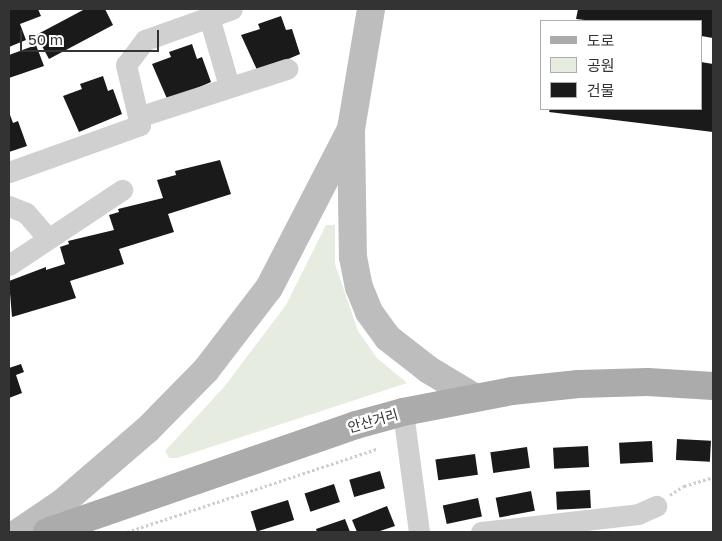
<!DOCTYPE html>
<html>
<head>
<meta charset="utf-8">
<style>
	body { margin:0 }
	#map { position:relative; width:722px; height:541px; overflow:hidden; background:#fff; font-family:"Golos Text","Noto Sans KR",sans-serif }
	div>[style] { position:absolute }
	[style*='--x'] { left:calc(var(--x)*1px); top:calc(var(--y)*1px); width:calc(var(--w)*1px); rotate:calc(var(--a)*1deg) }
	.green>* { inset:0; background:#e6ecdf }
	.building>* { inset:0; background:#1a1a1a; transform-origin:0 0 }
	.path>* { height:3px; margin-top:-1.5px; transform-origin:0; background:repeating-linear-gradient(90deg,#cdcdcd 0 2.5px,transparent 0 5px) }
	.street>* { height:21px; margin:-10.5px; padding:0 10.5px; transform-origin:10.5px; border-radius:10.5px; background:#d0d0d0 }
	.secondary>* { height:28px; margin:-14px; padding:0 14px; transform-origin:14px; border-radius:14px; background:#bdbdbd }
	.primary>* { height:28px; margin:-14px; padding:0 14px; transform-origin:14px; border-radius:14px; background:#ababab }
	span { translate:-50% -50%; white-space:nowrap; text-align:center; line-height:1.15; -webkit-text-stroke:5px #fff; paint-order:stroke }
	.street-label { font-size:14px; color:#333 }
	.frame { position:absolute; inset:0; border:10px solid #333; pointer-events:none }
	.legend { position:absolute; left:540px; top:20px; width:162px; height:90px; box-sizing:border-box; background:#fff; border:1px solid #adadad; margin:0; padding:6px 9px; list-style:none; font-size:15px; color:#333 }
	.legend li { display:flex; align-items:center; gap:10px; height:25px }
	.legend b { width:25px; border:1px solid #adadad }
	.scale { position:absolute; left:20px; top:30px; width:139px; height:22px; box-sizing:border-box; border:2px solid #333; border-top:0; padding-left:6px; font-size:15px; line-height:18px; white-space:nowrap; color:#333; -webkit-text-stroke:4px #fff; paint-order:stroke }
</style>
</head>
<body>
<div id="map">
	<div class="green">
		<i style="clip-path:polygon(326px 225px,335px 225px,335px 264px,358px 331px,377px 358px,407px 383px,177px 458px,169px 458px,165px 451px,224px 387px,286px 305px)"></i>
	</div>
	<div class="building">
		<i style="clip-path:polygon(9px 9px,38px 9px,41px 16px,20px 24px,26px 40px,9px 47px)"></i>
		<i style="clip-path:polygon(85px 9px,105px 9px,113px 25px,49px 59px,36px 35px)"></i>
		<i style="clip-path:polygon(578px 9px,713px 9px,713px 38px,701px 36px,701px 21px,594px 21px,576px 19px)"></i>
		<i style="clip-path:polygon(281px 16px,286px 30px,292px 29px,300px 54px,258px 72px,241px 35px,260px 29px,258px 24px)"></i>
		<i style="clip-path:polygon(192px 44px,197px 59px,202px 57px,211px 82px,168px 101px,152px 64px,171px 57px,169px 52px)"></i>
		<i style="clip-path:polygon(36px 45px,44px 66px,9px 78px,9px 55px)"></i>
		<i style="clip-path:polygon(701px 62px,713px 64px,713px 132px,549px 112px,550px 109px,701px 109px)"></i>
		<i style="clip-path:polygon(103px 76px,108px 91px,113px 89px,122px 114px,79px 132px,63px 96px,82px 89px,80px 84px)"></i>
		<i style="clip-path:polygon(9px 112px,13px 123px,18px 121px,27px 146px,9px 152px)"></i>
		<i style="clip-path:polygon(220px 160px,231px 194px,168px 214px,174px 232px,119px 249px,124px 264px,70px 281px,76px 298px,12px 317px,9px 281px,46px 267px,46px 270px,65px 264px,60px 247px,69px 244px,68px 241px,114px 230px,109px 215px,119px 212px,118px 209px,163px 198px,157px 180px,176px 175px,175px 171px)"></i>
		<i style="clip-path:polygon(21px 364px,24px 372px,16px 375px,22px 393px,9px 398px,9px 368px)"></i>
		<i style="left:677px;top:439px;width:34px;height:21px;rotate:3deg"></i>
		<i style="left:652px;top:441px;width:21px;height:33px;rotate:87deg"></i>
		<i style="left:588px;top:446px;width:21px;height:35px;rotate:87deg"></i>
		<i style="left:527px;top:447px;width:21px;height:37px;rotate:82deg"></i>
		<i style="left:475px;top:454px;width:21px;height:40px;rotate:82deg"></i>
		<i style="left:380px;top:471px;width:18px;height:32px;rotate:74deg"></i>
		<i style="left:334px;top:484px;width:19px;height:31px;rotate:72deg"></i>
		<i style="left:590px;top:490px;width:18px;height:34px;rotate:87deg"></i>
		<i style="left:531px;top:491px;width:20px;height:36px;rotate:79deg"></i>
		<i style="left:478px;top:498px;width:19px;height:36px;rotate:78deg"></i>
		<i style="left:288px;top:500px;width:21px;height:39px;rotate:73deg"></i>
		<i style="clip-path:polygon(387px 506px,395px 526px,377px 532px,357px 532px,352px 520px)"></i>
		<i style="clip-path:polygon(345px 519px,350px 532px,317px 532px,316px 529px)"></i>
	</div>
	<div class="path">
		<i style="--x:670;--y:495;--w:17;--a:-33"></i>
		<i style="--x:684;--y:486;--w:30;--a:-17"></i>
		<i style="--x:127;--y:532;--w:263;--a:-18.4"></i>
	</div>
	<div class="street">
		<i style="--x:209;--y:17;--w:72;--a:73.8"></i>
		<i style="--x:138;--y:117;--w:157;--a:-17.9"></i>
		<i style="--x:9;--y:172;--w:139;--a:-19.7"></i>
		<i style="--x:140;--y:125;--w:62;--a:-103.1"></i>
		<i style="--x:126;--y:65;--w:31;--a:-53"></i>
		<i style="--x:145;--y:40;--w:92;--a:-19.6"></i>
		<i style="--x:9;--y:206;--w:18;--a:22"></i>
		<i style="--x:26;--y:213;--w:33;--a:49"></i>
		<i style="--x:9;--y:265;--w:136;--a:-33.6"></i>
		<i style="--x:403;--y:412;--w:121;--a:82.4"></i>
		<i style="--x:481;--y:532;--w:158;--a:-6.5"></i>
		<i style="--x:638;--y:514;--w:20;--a:-24"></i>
	</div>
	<div class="secondary">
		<i style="--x:351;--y:133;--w:124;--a:89.1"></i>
		<i style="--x:353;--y:257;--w:31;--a:79"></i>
		<i style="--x:359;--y:287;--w:27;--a:68"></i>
		<i style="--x:369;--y:312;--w:32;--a:54"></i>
		<i style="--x:388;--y:338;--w:52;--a:38"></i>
		<i style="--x:429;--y:370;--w:52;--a:31"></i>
		<i style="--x:19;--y:532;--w:52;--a:-34"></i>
		<i style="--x:62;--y:503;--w:112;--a:-40.7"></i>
		<i style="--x:147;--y:430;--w:84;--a:-45.5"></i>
		<i style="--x:206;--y:370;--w:103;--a:-52.5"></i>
		<i style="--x:269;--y:288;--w:179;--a:-62.7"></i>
		<i style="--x:351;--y:129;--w:122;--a:-80.5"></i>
	</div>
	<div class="primary">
		<i style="--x:47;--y:532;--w:327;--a:-19.1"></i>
		<i style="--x:356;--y:425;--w:49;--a:-15.5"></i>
		<i style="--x:403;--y:412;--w:111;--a:-10.9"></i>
		<i style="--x:512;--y:391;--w:67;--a:-6"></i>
		<i style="--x:579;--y:384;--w:69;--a:-1.7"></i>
		<i style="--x:648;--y:382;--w:65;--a:3.5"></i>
	</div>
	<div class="street-label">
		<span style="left:373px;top:421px;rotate:-16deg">안산거리</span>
	</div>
	<div class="frame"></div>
	<ul class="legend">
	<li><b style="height:6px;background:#ababab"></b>도로</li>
	<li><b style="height:14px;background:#e6ecdf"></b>공원</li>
	<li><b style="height:14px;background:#1a1a1a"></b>건물</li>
	</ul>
	<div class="scale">50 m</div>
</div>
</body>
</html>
